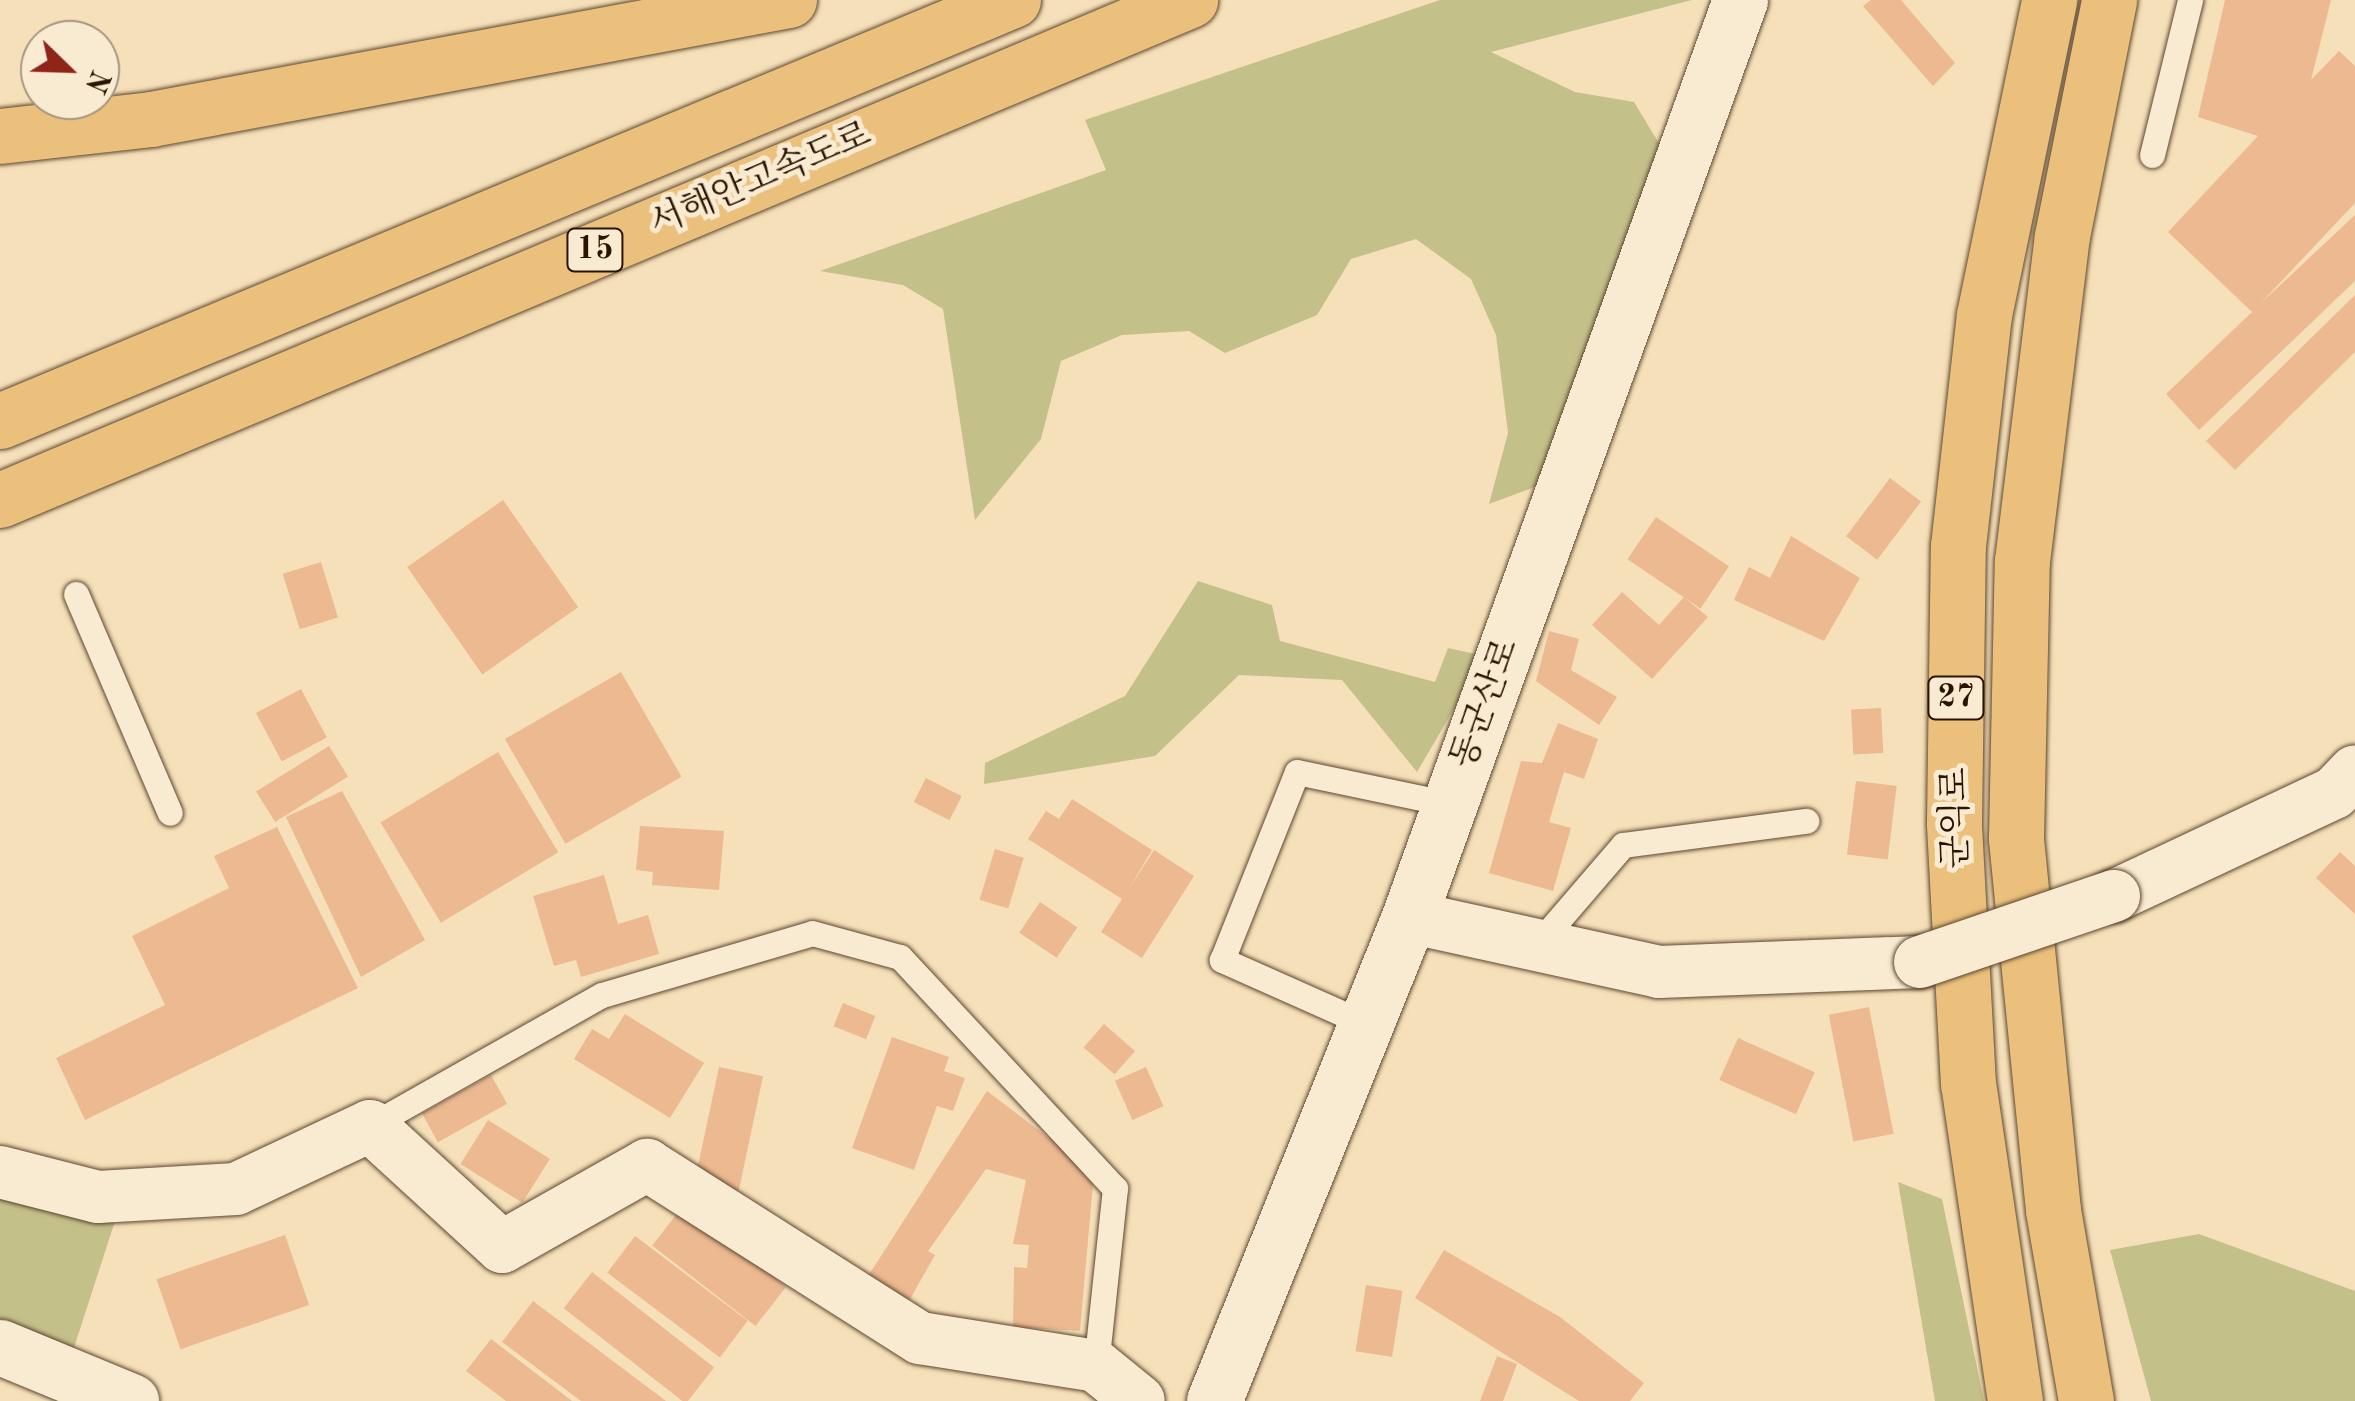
<!DOCTYPE html>
<html>
<head>
<meta charset="utf-8">
<style>
	body { margin:0 }
	#map { position:relative; width:2355px; height:1401px; overflow:hidden; background:#f6e0b9; font-family:"Old Standard TT","Noto Serif KR",serif }
	div>[style] { position:absolute }
	[style*='--x'] { left:calc(var(--x)*1px); top:calc(var(--y)*1px); width:calc(var(--w)*1px); rotate:calc(var(--a)*1deg) }
	.green>* { inset:0; background:#c4c08a }
	.building>* { inset:0; background:#ecb991; transform-origin:0 0 }
	.roads { filter:drop-shadow(0 0 2px #5d472f) drop-shadow(0 0 2px #5d472f) }
	.lane>* { height:25px; margin:-12.5px; padding:0 12.5px; transform-origin:12.5px; border-radius:12.5px; background:#f9ebd2 }
	.street>* { height:52px; margin:-26px; padding:0 26px; transform-origin:26px; border-radius:26px; background:#f9ebd2 }
	.secondary>* { height:55px; margin:-27.5px; padding:0 27.5px; transform-origin:27.5px; border-radius:27.5px; background:#f9ebd2 }
	.highway>* { height:55px; margin:-27.5px; padding:0 27.5px; transform-origin:27.5px; border-radius:27.5px; background:#ebc07c }
	.bridges { filter:drop-shadow(0 0 2px #5d472f) drop-shadow(0 0 2px #5d472f) }
	.street-bridge>* { height:52px; margin:-26px; padding:0 26px; transform-origin:26px; border-radius:26px; background:#f9ebd2 }
	span { translate:-50% -50%; white-space:nowrap; text-align:center; line-height:1.15; -webkit-text-stroke:10px #f9ebd2; paint-order:stroke }
	.shield-label span { padding:2px 8px; background:#f9ebd2; border:2px solid; border-radius:8px; -webkit-text-stroke-width:0 }
	.shield-label { font-size:32px; color:#2a1401; font-weight:700 }
	.street-label { font-size:35px; color:#2a1401 }
	.north { position:absolute; left:20px; top:20px; width:100px; height:100px; box-sizing:border-box; background:#f9ebd2; border:2px solid #a6957e; border-radius:50%; rotate:113deg; font-size:28px; font-weight:700; line-height:40px; text-align:center; color:#2a1401 }
	.north::after { content:''; display:block; margin:auto; width:35px; height:45px; background:#8f2418; clip-path:polygon(50% 0,100% 100%,50% 72%,0 100%) }
</style>
</head>
<body>
<div id="map">
	<div class="green">
		<i style="clip-path:polygon(1440px 0,1692px 0,1491px 52px,1575px 92px,1634px 102px,1663px 150px,1546px 483px,1489px 504px,1508px 433px,1496px 335px,1471px 279px,1416px 239px,1351px 259px,1317px 315px,1225px 353px,1189px 331px,1122px 335px,1061px 361px,1041px 439px,975px 520px,943px 309px,903px 285px,820px 271px,1106px 170px,1085px 120px)"></i>
		<i style="clip-path:polygon(1198px 581px,1272px 605px,1280px 641px,1435px 682px,1448px 648px,1485px 656px,1417px 772px,1342px 680px,1239px 675px,1155px 756px,984px 784px,985px 763px,1125px 696px)"></i>
		<i style="clip-path:polygon(1898px 1182px,1942px 1199px,1984px 1401px,1935px 1401px)"></i>
		<i style="clip-path:polygon(0 1193px,115px 1221px,71px 1357px,0 1326px)"></i>
		<i style="clip-path:polygon(2199px 1234px,2355px 1291px,2355px 1401px,2151px 1401px,2110px 1250px)"></i>
	</div>
	<div class="building">
		<i style="clip-path:polygon(1871px 0,1901px 0,1955px 63px,1933px 86px,1863px 6px)"></i>
		<i style="clip-path:polygon(2225px 0,2331px 0,2311px 80px,2339px 51px,2355px 66px,2355px 203px,2260px 304px,2355px 215px,2355px 281px,2199px 430px,2166px 394px,2252px 312px,2168px 232px,2258px 136px,2198px 117px)"></i>
		<i style="clip-path:polygon(2355px 295px,2355px 352px,2235px 470px,2206px 441px)"></i>
		<i style="left:1890px;top:478px;width:39px;height:73px;rotate:37deg"></i>
		<i style="left:503px;top:500px;width:131px;height:117px;rotate:55deg"></i>
		<i style="left:1656px;top:517px;width:88px;height:51px;rotate:34deg"></i>
		<i style="clip-path:polygon(1791px 536px,1860px 578px,1824px 641px,1734px 600px,1749px 567px,1770px 578px)"></i>
		<i style="left:321px;top:562px;width:58px;height:40px;rotate:73deg"></i>
		<i style="clip-path:polygon(1622px 592px,1659px 625px,1684px 597px,1708px 617px,1652px 679px,1592px 625px)"></i>
		<i style="clip-path:polygon(1549px 631px,1579px 639px,1571px 670px,1617px 697px,1599px 725px,1536px 681px)"></i>
		<i style="left:621px;top:672px;width:121px;height:134px;rotate:60deg"></i>
		<i style="left:301px;top:689px;width:55px;height:51px;rotate:62deg"></i>
		<i style="left:1881px;top:708px;width:45px;height:30px;rotate:87deg"></i>
		<i style="clip-path:polygon(1558px 723px,1598px 739px,1584px 779px,1564px 772px,1549px 822px,1571px 828px,1553px 891px,1489px 873px,1521px 761px,1542px 763px)"></i>
		<i style="left:329px;top:746px;width:36px;height:86px;rotate:58deg"></i>
		<i style="left:498px;top:752px;width:117px;height:137px;rotate:59deg"></i>
		<i style="left:926px;top:778px;width:40px;height:27px;rotate:27deg"></i>
		<i style="left:1856px;top:781px;width:41px;height:74px;rotate:7deg"></i>
		<i style="clip-path:polygon(342px 791px,425px 940px,361px 977px,286px 817px)"></i>
		<i style="clip-path:polygon(1072px 799px,1152px 850px,1127px 892px,1154px 850px,1194px 876px,1142px 958px,1101px 932px,1122px 899px,1028px 839px,1046px 811px,1059px 819px)"></i>
		<i style="clip-path:polygon(640px 826px,724px 831px,719px 890px,652px 885px,653px 872px,636px 870px)"></i>
		<i style="clip-path:polygon(277px 827px,358px 988px,85px 1120px,56px 1058px,165px 1005px,132px 936px,229px 888px,214px 856px)"></i>
		<i style="left:995px;top:849px;width:30px;height:53px;rotate:17deg"></i>
		<i style="clip-path:polygon(2340px 852px,2355px 866px,2355px 914px,2316px 878px)"></i>
		<i style="clip-path:polygon(604px 875px,618px 924px,648px 915px,659px 954px,581px 977px,576px 960px,554px 966px,533px 896px)"></i>
		<i style="left:1040px;top:902px;width:45px;height:37px;rotate:34deg"></i>
		<i style="left:843px;top:1003px;width:35px;height:25px;rotate:22deg"></i>
		<i style="left:1869px;top:1007px;width:129px;height:41px;rotate:79deg"></i>
		<i style="clip-path:polygon(625px 1014px,704px 1063px,670px 1118px,574px 1059px,592px 1029px,609px 1039px)"></i>
		<i style="left:1104px;top:1024px;width:41px;height:31px;rotate:41deg"></i>
		<i style="clip-path:polygon(892px 1037px,949px 1057px,944px 1071px,965px 1078px,953px 1111px,937px 1106px,914px 1170px,852px 1148px)"></i>
		<i style="left:1738px;top:1038px;width:84px;height:46px;rotate:24deg"></i>
		<i style="left:719px;top:1067px;width:45px;height:117px;rotate:12deg"></i>
		<i style="left:1146px;top:1067px;width:43px;height:34px;rotate:66deg"></i>
		<i style="left:491px;top:1075px;width:33px;height:79px;rotate:61deg"></i>
		<i style="clip-path:polygon(987px 1091px,1062px 1148px,1093px 1184px,1080px 1331px,1013px 1327px,1014px 1267px,1027px 1268px,1029px 1245px,1013px 1244px,1026px 1180px,986px 1169px,928px 1251px,935px 1255px,905px 1308px,863px 1284px)"></i>
		<i style="left:488px;top:1120px;width:73px;height:52px;rotate:32deg"></i>
		<i style="left:683px;top:1206px;width:131px;height:50px;rotate:38deg"></i>
		<i style="left:285px;top:1235px;width:74px;height:136px;rotate:71deg"></i>
		<i style="left:635px;top:1236px;width:141px;height:46px;rotate:37deg"></i>
		<i style="clip-path:polygon(1444px 1250px,1560px 1317px,1644px 1383px,1630px 1401px,1579px 1401px,1415px 1298px)"></i>
		<i style="left:592px;top:1272px;width:155px;height:46px;rotate:38deg"></i>
		<i style="left:1366px;top:1285px;width:37px;height:67px;rotate:9deg"></i>
		<i style="clip-path:polygon(533px 1301px,666px 1401px,581px 1401px,502px 1342px)"></i>
		<i style="clip-path:polygon(491px 1339px,572px 1401px,506px 1401px,466px 1371px)"></i>
		<i style="clip-path:polygon(1497px 1356px,1517px 1364px,1503px 1401px,1480px 1401px)"></i>
	</div>
	<div class="roads">
		<div class="lane">
			<i style="--x:2152;--y:155;--w:160;--a:-76.2"></i>
			<i style="--x:76;--y:594;--w:238;--a:66.8"></i>
			<i style="--x:1537;--y:945;--w:132;--a:-49.3"></i>
			<i style="--x:1623;--y:845;--w:185;--a:-7.5"></i>
			<i style="--x:1366;--y:1024;--w:158;--a:-156"></i>
			<i style="--x:1222;--y:960;--w:202;--a:-68.3"></i>
			<i style="--x:1297;--y:772;--w:156;--a:11.8"></i>
			<i style="--x:370;--y:1126;--w:266;--a:-29.5"></i>
			<i style="--x:602;--y:995;--w:219;--a:-16.4"></i>
			<i style="--x:812;--y:933;--w:91;--a:15.3"></i>
			<i style="--x:900;--y:957;--w:316;--a:47.1"></i>
			<i style="--x:1115;--y:1188;--w:179;--a:96.1"></i>
		</div>
		<div class="street">
			<i style="--x:2114;--y:896;--w:243;--a:-25.1"></i>
			<i style="--x:2334;--y:793;--w:30;--a:-46"></i>
			<i style="--x:1409;--y:917;--w:256;--a:12.4"></i>
			<i style="--x:1659;--y:972;--w:261;--a:-2.2"></i>
			<i style="--x:0;--y:1172;--w:101;--a:14.3"></i>
			<i style="--x:98;--y:1197;--w:138;--a:-3.3"></i>
			<i style="--x:236;--y:1189;--w:148;--a:-25.2"></i>
			<i style="--x:370;--y:1126;--w:179;--a:42.5"></i>
			<i style="--x:502;--y:1247;--w:167;--a:-29.5"></i>
			<i style="--x:647;--y:1165;--w:323;--a:32.4"></i>
			<i style="--x:920;--y:1338;--w:178;--a:9"></i>
			<i style="--x:1096;--y:1366;--w:55;--a:39.1"></i>
		</div>
		<div class="secondary">
			<i style="--x:0;--y:1347;--w:142;--a:22.4"></i>
			<i style="--x:1214;--y:1401;--w:522;--a:-68.06"></i>
			<i style="--x:1409;--y:917;--w:975;--a:-70.15"></i>
		</div>
		<div class="highway">
			<i style="--x:0;--y:136;--w:152;--a:-6.4"></i>
			<i style="--x:151;--y:119;--w:649;--a:-10.57"></i>
			<i style="--x:0;--y:421;--w:1097;--a:-22.57"></i>
			<i style="--x:0;--y:500;--w:1291;--a:-22.79"></i>
			<i style="--x:2015;--y:1401;--w:320;--a:-98.4"></i>
			<i style="--x:1968;--y:1084;--w:262;--a:-93.1"></i>
			<i style="--x:1954;--y:822;--w:276;--a:-89.2"></i>
			<i style="--x:1958;--y:546;--w:232;--a:-83.6"></i>
			<i style="--x:1984;--y:315;--w:322;--a:-78.3"></i>
			<i style="--x:2086;--y:1401;--w:194;--a:-99.8"></i>
			<i style="--x:2053;--y:1210;--w:374;--a:-95.7"></i>
			<i style="--x:2016;--y:838;--w:277;--a:-88.8"></i>
			<i style="--x:2022;--y:561;--w:327;--a:-83"></i>
			<i style="--x:2062;--y:236;--w:241;--a:-78.7"></i>
		</div>
	</div>
	<div class="bridges">
		<div class="street-bridge">
			<i style="--x:1920;--y:962;--w:205;--a:-18.8"></i>
		</div>
	</div>
	<div class="shield-label">
		<span style="left:595px;top:250px">15</span>
		<span style="left:1956px;top:698px">27</span>
	</div>
	<div class="street-label">
		<span style="left:761px;top:180px;rotate:-23deg">서해안고속도로</span>
		<span style="left:1486px;top:704px;rotate:-70deg">동군산로</span>
		<span style="left:1957px;top:818px;rotate:-91deg">군익로</span>
	</div>
	<div class="north">N</div>
</div>
</body>
</html>
